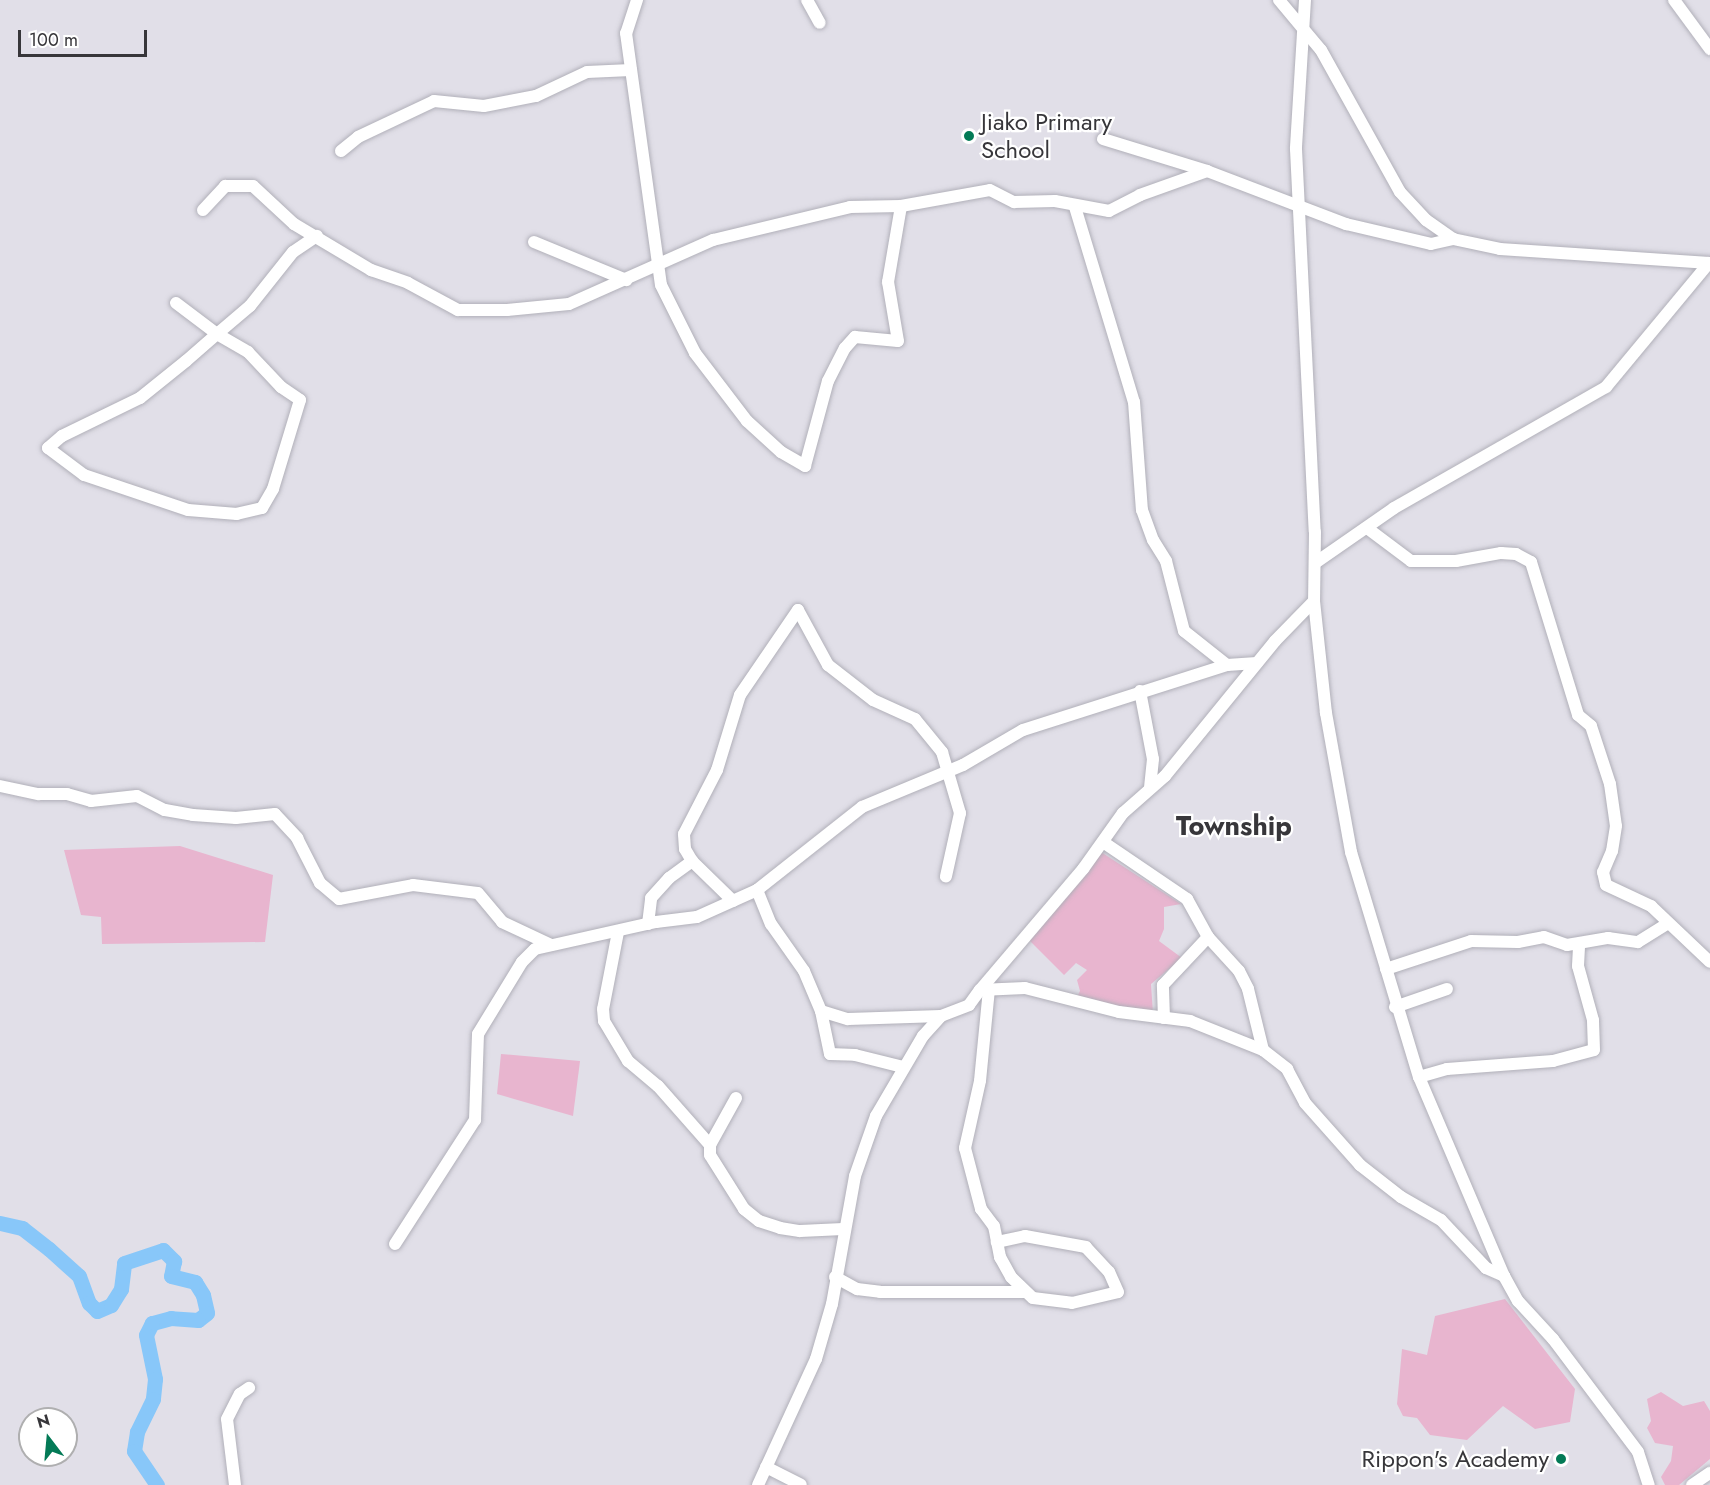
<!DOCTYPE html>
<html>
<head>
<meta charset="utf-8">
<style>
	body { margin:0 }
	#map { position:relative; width:1710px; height:1485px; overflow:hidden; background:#e1dfe8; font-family:Jost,sans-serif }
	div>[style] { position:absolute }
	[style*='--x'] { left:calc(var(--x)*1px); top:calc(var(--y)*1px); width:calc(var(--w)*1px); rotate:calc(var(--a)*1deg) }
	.green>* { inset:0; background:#e8b5cf }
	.river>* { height:15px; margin:-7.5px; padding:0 7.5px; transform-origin:7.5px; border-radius:7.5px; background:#88c7f9 }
	.roads { filter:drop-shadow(0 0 2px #b1b0b9) drop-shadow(0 0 2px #b1b0b9) }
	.minor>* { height:12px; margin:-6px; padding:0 6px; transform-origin:6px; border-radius:6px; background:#fff }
	.dots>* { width:16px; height:16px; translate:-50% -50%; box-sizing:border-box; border:3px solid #fff; border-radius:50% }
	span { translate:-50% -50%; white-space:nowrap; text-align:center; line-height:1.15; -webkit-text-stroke:4.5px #fff; paint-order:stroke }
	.poi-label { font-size:24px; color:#37363a }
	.left { translate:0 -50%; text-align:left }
	.right { translate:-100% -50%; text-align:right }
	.quarter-label { font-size:27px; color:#37363a; font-weight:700 }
	.north { position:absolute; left:18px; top:1407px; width:60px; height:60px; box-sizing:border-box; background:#fff; border:2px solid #afafb0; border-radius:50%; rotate:344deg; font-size:16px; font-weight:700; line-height:24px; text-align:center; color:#37363a }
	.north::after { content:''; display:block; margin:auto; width:21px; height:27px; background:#037a56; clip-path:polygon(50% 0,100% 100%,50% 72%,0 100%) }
	.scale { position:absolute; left:18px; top:30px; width:129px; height:27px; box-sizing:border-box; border:3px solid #37363a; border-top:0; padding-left:8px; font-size:18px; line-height:21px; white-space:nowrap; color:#37363a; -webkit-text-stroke:4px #fff; paint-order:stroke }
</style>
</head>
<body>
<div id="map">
	<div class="green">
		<i style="clip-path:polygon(180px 846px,273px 875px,265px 942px,102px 944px,101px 917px,81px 915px,64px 850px)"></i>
		<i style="clip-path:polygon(1101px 852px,1181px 904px,1164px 907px,1164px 929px,1159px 941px,1182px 958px,1151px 984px,1153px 1014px,1075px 1001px,1080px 991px,1077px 980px,1087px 970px,1076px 963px,1064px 975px,1027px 938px)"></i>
		<i style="clip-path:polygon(501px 1054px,580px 1061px,573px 1116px,497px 1094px)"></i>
		<i style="clip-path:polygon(1505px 1299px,1575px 1389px,1570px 1422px,1535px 1429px,1503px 1406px,1467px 1440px,1430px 1435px,1417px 1418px,1403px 1416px,1397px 1404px,1402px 1349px,1427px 1355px,1435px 1316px)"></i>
		<i style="clip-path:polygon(1661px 1392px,1683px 1406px,1704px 1401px,1710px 1411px,1710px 1459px,1679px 1485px,1665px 1485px,1661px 1477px,1671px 1461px,1673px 1446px,1655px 1443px,1647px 1428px,1651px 1421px,1647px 1399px)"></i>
	</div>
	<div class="river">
		<i style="--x:0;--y:1223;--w:23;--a:13"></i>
		<i style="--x:22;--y:1228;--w:34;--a:38"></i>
		<i style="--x:49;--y:1249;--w:40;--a:42"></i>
		<i style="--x:79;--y:1276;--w:29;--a:70"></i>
		<i style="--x:89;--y:1303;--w:11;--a:45"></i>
		<i style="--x:97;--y:1311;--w:15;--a:-23"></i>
		<i style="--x:111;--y:1305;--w:19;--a:-58"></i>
		<i style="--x:121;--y:1289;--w:26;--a:-83"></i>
		<i style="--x:124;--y:1263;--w:41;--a:-18.4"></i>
		<i style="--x:163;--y:1250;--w:16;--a:45"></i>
		<i style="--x:174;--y:1261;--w:15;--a:101"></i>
		<i style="--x:171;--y:1276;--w:25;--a:14"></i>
		<i style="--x:195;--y:1282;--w:15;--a:58"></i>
		<i style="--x:203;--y:1295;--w:18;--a:77"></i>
		<i style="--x:207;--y:1313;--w:11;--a:142"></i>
		<i style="--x:198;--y:1320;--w:27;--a:-176"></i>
		<i style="--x:171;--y:1318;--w:20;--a:165"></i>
		<i style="--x:152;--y:1323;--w:13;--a:117"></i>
		<i style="--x:146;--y:1335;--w:45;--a:78.4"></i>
		<i style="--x:155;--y:1379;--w:20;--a:96"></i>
		<i style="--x:153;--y:1399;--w:37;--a:116"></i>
		<i style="--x:137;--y:1432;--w:19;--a:99"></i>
		<i style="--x:134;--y:1451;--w:41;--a:55.9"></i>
	</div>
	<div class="roads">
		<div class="minor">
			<i style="--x:637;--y:0;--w:35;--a:108"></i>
			<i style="--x:626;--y:33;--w:254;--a:82.1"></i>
			<i style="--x:661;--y:285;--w:76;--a:63.4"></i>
			<i style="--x:695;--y:353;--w:86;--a:52.6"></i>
			<i style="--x:747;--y:421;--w:46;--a:42.4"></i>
			<i style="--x:781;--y:452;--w:28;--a:30"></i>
			<i style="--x:805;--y:466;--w:88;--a:-74.9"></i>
			<i style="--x:828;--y:381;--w:37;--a:-63"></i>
			<i style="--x:845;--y:348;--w:15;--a:-48"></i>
			<i style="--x:855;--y:337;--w:43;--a:5.3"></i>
			<i style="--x:898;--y:341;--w:60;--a:-99.6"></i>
			<i style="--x:888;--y:282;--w:77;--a:-80.3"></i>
			<i style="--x:807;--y:0;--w:26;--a:61"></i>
			<i style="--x:1279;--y:0;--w:65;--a:50"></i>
			<i style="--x:1321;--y:50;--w:162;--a:60.9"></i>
			<i style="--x:1400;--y:192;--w:38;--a:47"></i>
			<i style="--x:1426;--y:220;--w:33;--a:35"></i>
			<i style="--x:1453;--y:239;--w:48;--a:12"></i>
			<i style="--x:1500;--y:249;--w:210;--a:3.8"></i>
			<i style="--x:1305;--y:0;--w:149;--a:93.5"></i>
			<i style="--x:1296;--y:149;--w:383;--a:87.2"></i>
			<i style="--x:1315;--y:532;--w:69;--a:90.8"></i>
			<i style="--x:1314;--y:601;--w:113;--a:83.9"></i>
			<i style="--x:1326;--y:713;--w:141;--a:79.8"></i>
			<i style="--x:1351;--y:852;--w:235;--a:73.2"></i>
			<i style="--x:1419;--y:1077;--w:216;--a:66.9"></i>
			<i style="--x:1504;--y:1276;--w:29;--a:61"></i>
			<i style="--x:1518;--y:1301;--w:52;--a:47.4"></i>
			<i style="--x:1553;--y:1339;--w:141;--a:53"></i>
			<i style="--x:1638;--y:1452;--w:35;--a:72"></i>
			<i style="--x:1674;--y:0;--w:61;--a:53.7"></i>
			<i style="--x:1103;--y:139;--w:109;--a:17.1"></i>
			<i style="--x:1207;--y:171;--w:149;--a:20.9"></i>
			<i style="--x:1346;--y:224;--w:87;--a:13.2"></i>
			<i style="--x:1431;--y:244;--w:23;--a:-13"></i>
			<i style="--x:341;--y:151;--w:22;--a:-39"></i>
			<i style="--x:358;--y:137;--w:84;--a:-25.3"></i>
			<i style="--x:434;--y:101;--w:50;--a:5.7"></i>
			<i style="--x:484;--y:106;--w:53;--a:-10.9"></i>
			<i style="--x:536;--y:96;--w:56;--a:-25.2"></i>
			<i style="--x:587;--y:72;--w:44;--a:-2.6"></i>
			<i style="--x:1075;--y:207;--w:204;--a:73.2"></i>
			<i style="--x:1134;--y:402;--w:108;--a:85.8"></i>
			<i style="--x:1142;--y:510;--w:32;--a:70"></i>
			<i style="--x:1153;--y:540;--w:25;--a:58"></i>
			<i style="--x:1166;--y:561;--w:72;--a:75.6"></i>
			<i style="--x:1184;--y:631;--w:55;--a:38.3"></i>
			<i style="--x:203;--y:210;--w:33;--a:-47"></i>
			<i style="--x:225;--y:186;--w:28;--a:0"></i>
			<i style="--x:253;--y:186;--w:56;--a:42.8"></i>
			<i style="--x:294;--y:224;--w:90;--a:30.9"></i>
			<i style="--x:371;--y:270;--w:39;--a:19"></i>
			<i style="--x:408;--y:283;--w:57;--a:28.4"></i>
			<i style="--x:458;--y:310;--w:49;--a:0"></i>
			<i style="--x:507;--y:310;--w:62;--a:-5.5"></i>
			<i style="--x:569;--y:304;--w:158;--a:-24"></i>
			<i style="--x:713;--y:240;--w:141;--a:-13.5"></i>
			<i style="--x:850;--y:207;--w:51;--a:-1.1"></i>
			<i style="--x:901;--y:206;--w:90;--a:-10.2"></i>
			<i style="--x:990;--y:190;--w:27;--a:27"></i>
			<i style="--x:1014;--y:202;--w:41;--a:-1.4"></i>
			<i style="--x:1055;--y:201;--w:55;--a:10.5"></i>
			<i style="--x:1109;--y:211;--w:35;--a:-27"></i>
			<i style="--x:1140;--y:195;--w:71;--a:-19.7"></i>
			<i style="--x:534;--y:242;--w:100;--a:22.4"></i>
			<i style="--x:176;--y:303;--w:51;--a:37.1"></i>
			<i style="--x:217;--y:334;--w:36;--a:30"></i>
			<i style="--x:248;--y:352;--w:48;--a:46.7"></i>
			<i style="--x:281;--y:387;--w:23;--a:34"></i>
			<i style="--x:300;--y:400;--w:93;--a:106.9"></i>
			<i style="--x:273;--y:489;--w:22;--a:120"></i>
			<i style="--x:262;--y:508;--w:26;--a:167"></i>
			<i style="--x:237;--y:514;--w:49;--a:-175.3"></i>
			<i style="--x:188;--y:510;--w:110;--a:-161.4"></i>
			<i style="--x:84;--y:475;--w:45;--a:-143.1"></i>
			<i style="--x:48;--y:448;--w:18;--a:-41"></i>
			<i style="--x:62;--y:436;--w:87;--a:-26"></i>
			<i style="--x:140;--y:398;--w:59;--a:-38.8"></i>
			<i style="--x:186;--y:361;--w:41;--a:-41.1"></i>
			<i style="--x:217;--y:334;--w:43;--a:-40.3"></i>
			<i style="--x:250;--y:306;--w:69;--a:-51.5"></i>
			<i style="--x:293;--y:252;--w:29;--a:-34"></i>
			<i style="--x:1367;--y:528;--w:55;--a:36.9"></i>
			<i style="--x:1411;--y:561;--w:45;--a:0"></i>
			<i style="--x:1456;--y:561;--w:46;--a:-10.1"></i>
			<i style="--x:1501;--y:553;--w:15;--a:4"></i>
			<i style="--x:1516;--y:554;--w:17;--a:28"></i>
			<i style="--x:1531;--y:562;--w:160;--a:72.9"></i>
			<i style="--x:1578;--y:715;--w:17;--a:40"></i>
			<i style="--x:1591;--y:726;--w:61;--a:71.9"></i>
			<i style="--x:1610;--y:784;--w:42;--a:81.9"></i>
			<i style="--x:1616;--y:826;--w:25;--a:99"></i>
			<i style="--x:1612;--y:851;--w:23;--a:113"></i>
			<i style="--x:1603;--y:872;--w:13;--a:77"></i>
			<i style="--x:1606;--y:885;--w:50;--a:25"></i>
			<i style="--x:1651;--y:906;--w:81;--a:43.5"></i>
			<i style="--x:1315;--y:563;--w:96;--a:-34.8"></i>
			<i style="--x:1394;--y:508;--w:244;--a:-29.7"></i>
			<i style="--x:1606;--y:387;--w:161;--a:-50.3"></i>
			<i style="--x:1140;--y:691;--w:69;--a:79.2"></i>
			<i style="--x:1153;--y:759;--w:29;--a:96"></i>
			<i style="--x:0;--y:786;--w:40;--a:12"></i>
			<i style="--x:39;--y:794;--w:28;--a:0"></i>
			<i style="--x:67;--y:794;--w:25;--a:16"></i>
			<i style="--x:91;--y:801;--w:46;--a:-6.2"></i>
			<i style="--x:137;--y:796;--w:31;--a:27"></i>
			<i style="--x:165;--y:810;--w:28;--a:10"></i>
			<i style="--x:193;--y:815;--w:43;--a:4"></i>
			<i style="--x:236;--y:818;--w:39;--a:-6"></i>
			<i style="--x:275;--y:814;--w:33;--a:47"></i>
			<i style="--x:297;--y:838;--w:51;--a:62.9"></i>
			<i style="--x:320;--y:883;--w:25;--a:40"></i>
			<i style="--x:339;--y:899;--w:75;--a:-10.7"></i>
			<i style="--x:413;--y:885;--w:65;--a:7"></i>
			<i style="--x:478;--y:893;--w:38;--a:50"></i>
			<i style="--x:502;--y:922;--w:54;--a:25.1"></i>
			<i style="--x:1103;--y:842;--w:102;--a:34.2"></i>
			<i style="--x:1187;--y:899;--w:43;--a:61.1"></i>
			<i style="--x:1208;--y:937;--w:46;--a:47.6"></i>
			<i style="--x:1239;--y:971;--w:20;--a:63"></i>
			<i style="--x:1248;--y:989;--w:63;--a:76.2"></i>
			<i style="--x:757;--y:890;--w:37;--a:68"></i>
			<i style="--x:771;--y:924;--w:57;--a:54.9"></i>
			<i style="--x:804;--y:971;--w:43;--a:67"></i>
			<i style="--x:821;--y:1011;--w:28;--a:17"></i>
			<i style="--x:848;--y:1019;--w:93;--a:-1.8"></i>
			<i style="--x:733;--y:901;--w:57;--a:-135.7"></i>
			<i style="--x:692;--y:861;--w:14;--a:-120"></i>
			<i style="--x:685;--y:849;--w:15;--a:-94"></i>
			<i style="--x:684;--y:834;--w:72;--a:-62.7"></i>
			<i style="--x:717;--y:770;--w:78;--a:-73"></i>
			<i style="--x:740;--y:695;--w:103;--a:-55.7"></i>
			<i style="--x:798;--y:610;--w:63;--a:61.4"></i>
			<i style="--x:828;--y:665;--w:57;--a:37.9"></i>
			<i style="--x:873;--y:700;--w:46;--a:24.3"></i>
			<i style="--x:915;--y:719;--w:43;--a:50.7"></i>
			<i style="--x:942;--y:752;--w:64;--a:73.6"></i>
			<i style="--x:960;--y:813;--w:65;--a:102.5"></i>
			<i style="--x:648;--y:924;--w:26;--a:-83"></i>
			<i style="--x:651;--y:898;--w:27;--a:-48"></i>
			<i style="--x:669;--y:878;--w:29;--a:-36"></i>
			<i style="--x:618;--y:932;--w:78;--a:101"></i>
			<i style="--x:603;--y:1009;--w:12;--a:85"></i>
			<i style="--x:604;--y:1021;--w:47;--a:59"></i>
			<i style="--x:628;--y:1061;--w:39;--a:40"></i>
			<i style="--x:658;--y:1086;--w:79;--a:48.6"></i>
			<i style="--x:1386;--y:969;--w:89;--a:-18.2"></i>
			<i style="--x:1471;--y:941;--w:47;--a:1.2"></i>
			<i style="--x:1518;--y:942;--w:26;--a:-11"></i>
			<i style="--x:1544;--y:937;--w:24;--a:19"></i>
			<i style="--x:1567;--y:945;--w:42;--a:-9.7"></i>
			<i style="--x:1608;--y:938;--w:30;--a:8"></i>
			<i style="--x:1638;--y:942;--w:34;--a:-32"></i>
			<i style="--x:989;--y:989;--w:92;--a:95.6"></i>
			<i style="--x:980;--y:1081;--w:69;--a:102.6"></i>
			<i style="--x:965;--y:1148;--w:63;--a:75.3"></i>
			<i style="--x:981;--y:1209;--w:21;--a:53"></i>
			<i style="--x:994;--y:1226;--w:32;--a:79"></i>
			<i style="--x:1000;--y:1257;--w:23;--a:61"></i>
			<i style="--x:1011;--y:1277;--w:30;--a:44"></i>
			<i style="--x:1033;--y:1298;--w:39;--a:7"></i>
			<i style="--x:1072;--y:1303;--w:47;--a:-13.4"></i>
			<i style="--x:1118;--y:1292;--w:22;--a:-114"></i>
			<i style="--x:1109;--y:1272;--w:34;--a:-133"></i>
			<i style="--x:1086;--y:1247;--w:62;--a:-169.8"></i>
			<i style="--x:1025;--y:1236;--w:29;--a:168"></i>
			<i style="--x:980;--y:990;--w:159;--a:-49.6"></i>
			<i style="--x:1083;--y:869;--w:69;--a:-54.5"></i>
			<i style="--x:1123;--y:813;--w:56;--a:-41.4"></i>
			<i style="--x:1165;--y:776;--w:174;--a:-50.8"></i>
			<i style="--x:1275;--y:641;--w:56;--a:-45.7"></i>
			<i style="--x:1395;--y:1007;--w:55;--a:-19.1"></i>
			<i style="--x:821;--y:1011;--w:44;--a:78.2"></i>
			<i style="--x:830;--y:1054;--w:25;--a:2"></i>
			<i style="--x:855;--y:1055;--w:49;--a:14"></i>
			<i style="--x:1164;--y:1018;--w:33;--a:-92"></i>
			<i style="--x:1163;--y:985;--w:66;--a:-46.8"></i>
			<i style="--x:1419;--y:1077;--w:29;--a:-16"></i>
			<i style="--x:1447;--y:1069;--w:106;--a:-4.3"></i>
			<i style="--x:1553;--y:1061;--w:42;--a:-15"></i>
			<i style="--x:1594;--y:1050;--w:30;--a:-92"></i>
			<i style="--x:1593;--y:1020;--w:56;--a:-105.5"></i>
			<i style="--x:1578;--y:966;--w:22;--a:-87"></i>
			<i style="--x:736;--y:1098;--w:54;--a:119"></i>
			<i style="--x:710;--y:1145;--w:10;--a:90"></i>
			<i style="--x:710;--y:1155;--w:64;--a:57.8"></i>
			<i style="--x:744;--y:1209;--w:19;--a:39"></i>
			<i style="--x:759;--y:1221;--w:22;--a:18"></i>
			<i style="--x:780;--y:1228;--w:20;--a:9"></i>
			<i style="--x:800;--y:1231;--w:43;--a:-2.7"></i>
			<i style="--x:395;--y:1244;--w:148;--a:-57.2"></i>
			<i style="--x:475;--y:1120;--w:86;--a:-88"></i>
			<i style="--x:478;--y:1034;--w:84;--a:-58.6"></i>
			<i style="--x:522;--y:962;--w:18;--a:-45"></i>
			<i style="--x:535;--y:949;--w:124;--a:-12.6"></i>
			<i style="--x:656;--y:922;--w:41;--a:-7"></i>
			<i style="--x:697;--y:917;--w:66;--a:-24.2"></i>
			<i style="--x:757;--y:890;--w:134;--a:-38.3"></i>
			<i style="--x:862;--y:807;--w:109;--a:-22.6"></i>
			<i style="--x:963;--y:765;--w:69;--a:-30.3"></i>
			<i style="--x:1023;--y:730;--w:214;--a:-17.7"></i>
			<i style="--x:1227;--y:665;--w:30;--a:-4"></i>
			<i style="--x:835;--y:1277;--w:25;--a:29"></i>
			<i style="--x:857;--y:1289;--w:23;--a:7"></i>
			<i style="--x:880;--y:1292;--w:145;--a:0"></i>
			<i style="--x:766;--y:1467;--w:39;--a:27"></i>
			<i style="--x:235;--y:1485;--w:66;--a:-96.9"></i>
			<i style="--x:227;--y:1419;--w:28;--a:-63"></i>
			<i style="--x:240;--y:1394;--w:11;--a:-34"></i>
			<i style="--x:758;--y:1485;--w:139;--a:-65.3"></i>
			<i style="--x:816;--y:1359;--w:57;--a:-73.8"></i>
			<i style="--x:832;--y:1304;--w:130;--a:-79.8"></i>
			<i style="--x:855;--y:1176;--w:64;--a:-70.7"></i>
			<i style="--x:876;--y:1116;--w:93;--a:-59.6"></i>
			<i style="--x:923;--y:1036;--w:27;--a:-48"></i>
			<i style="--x:941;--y:1016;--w:30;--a:-21"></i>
			<i style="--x:969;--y:1005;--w:19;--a:-54"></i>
			<i style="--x:980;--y:990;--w:45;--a:-2.5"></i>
			<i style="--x:1025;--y:988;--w:97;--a:14.3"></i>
			<i style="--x:1119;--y:1012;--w:72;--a:7.2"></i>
			<i style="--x:1190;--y:1021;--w:79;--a:21.7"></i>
			<i style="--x:1263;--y:1050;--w:31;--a:38"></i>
			<i style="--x:1287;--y:1069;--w:38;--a:62"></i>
			<i style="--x:1305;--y:1103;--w:83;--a:48.4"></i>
			<i style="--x:1360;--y:1165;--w:52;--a:38"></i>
			<i style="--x:1401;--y:1197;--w:46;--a:29.9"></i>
			<i style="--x:1441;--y:1220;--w:66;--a:46.8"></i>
			<i style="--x:1486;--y:1268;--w:20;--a:24"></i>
			<i style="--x:1692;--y:1485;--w:22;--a:-34"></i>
		</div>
	</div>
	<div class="dots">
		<i style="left:969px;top:136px;background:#037a56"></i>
		<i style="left:1561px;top:1459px;background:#037a56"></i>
	</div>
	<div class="poi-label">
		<span class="left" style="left:981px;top:136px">Jiako Primary<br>School</span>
		<span class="right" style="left:1549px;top:1459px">Rippon's Academy</span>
	</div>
	<div class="quarter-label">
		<span style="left:1234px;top:826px">Township</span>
	</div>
	<div class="north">N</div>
	<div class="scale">100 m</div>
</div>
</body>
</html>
